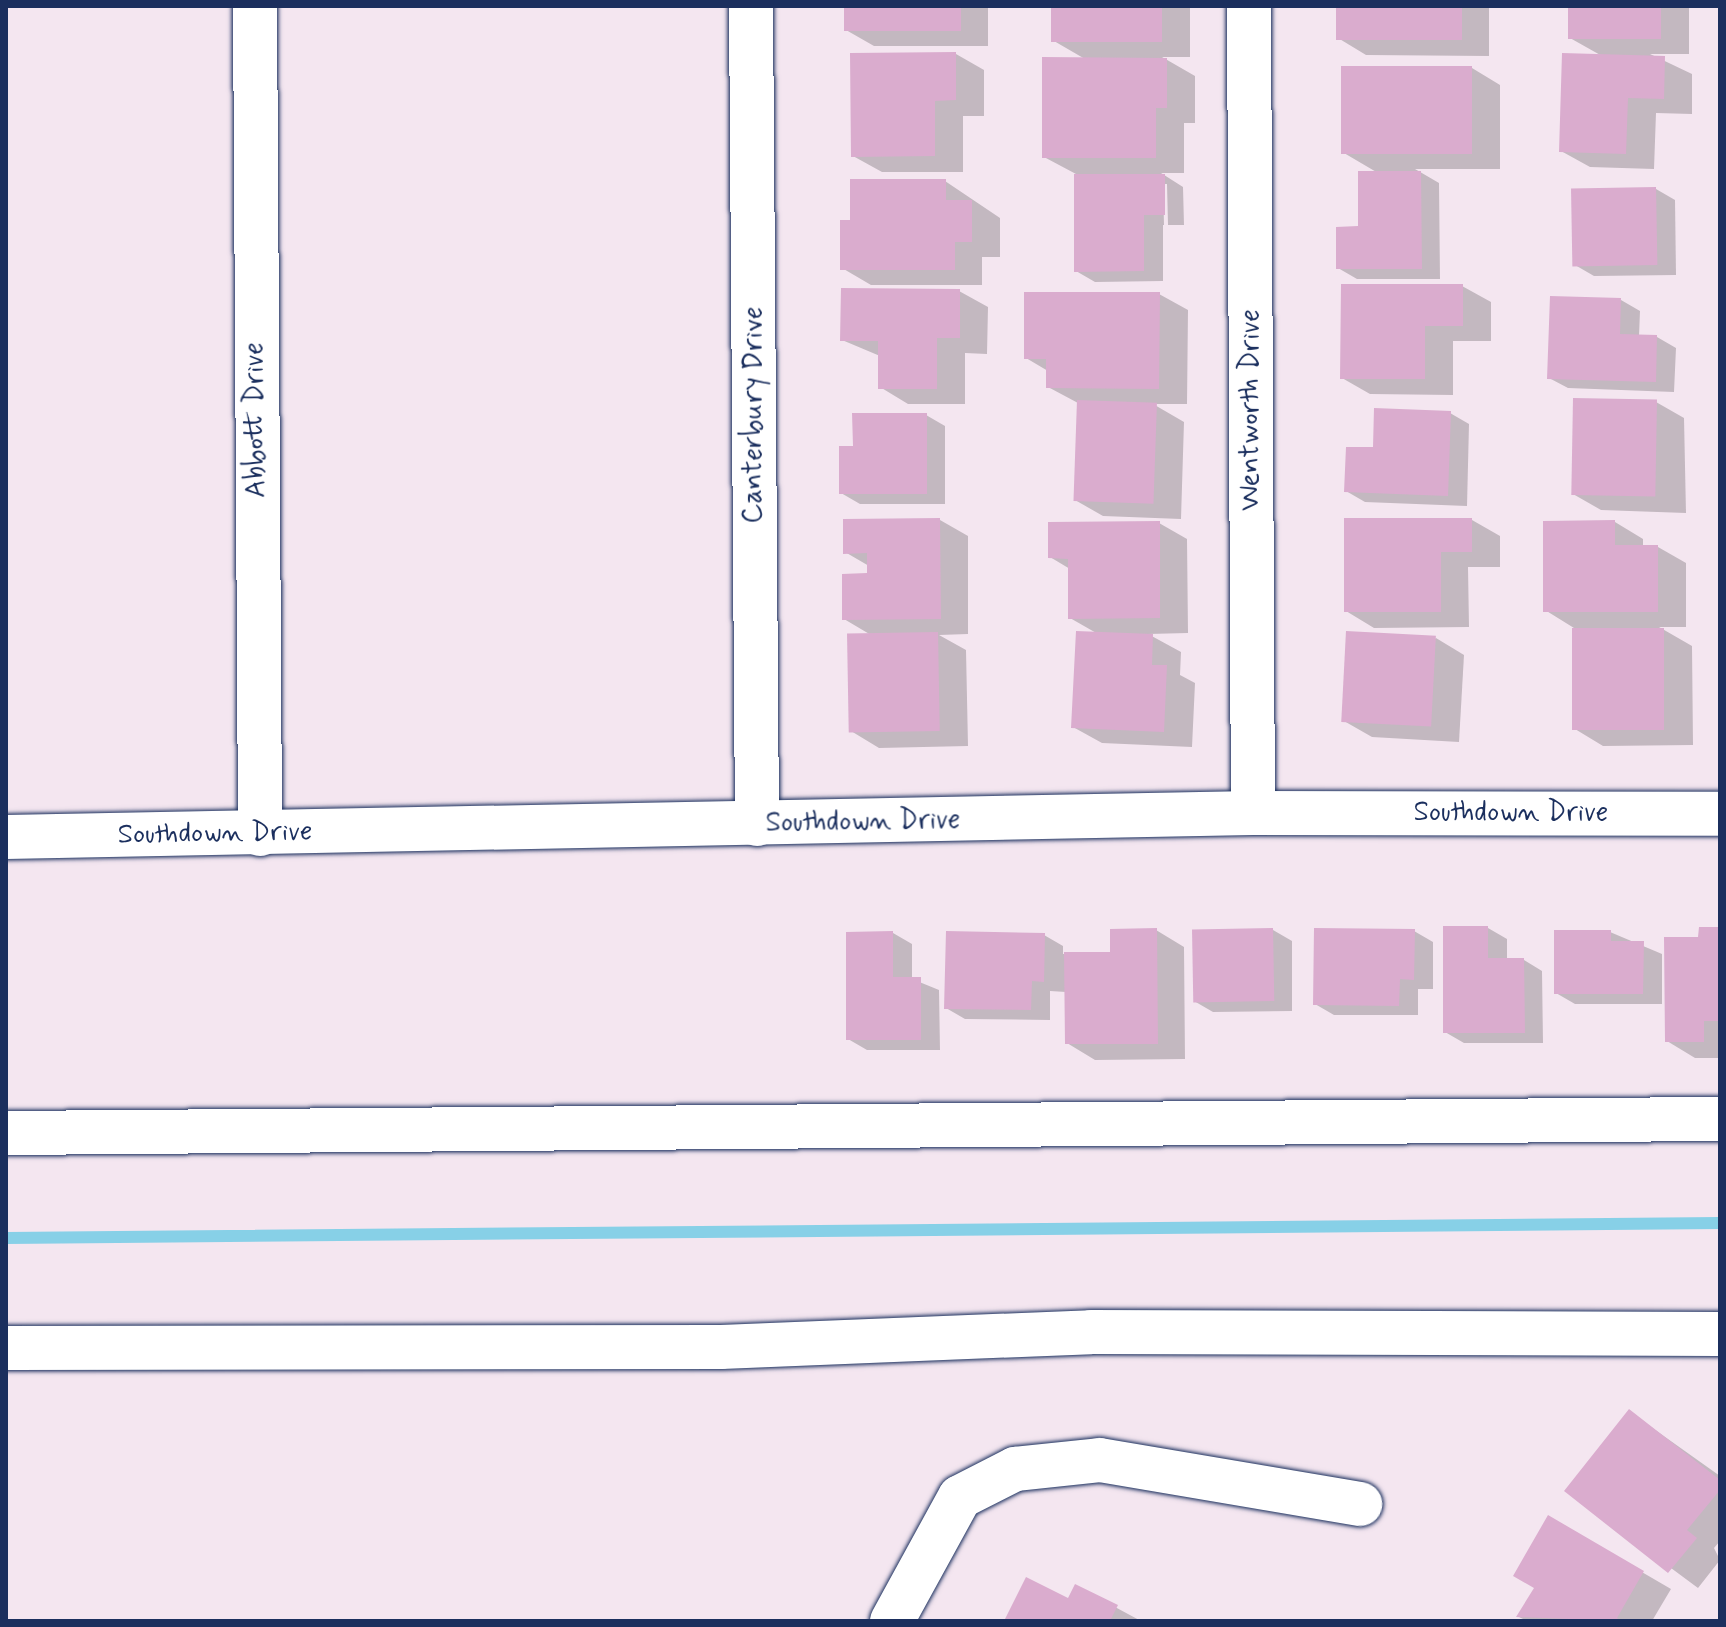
<!DOCTYPE html>
<html>
<head>
<meta charset="utf-8">
<style>
	body { margin:0 }
	#map { position:relative; width:1726px; height:1627px; overflow:hidden; background:#f4e6f0; font-family:Mynerve,sans-serif }
	div>[style] { position:absolute }
	[style*='--x'] { left:calc(var(--x)*1px); top:calc(var(--y)*1px); width:calc(var(--w)*1px); rotate:calc(var(--a)*1deg) }
	.shadow>* { inset:0; background:#0003 }
	.stream>* { height:12px; margin:-6px; padding:0 6px; transform-origin:6px; border-radius:6px; background:#87d0e7 }
	.building>* { inset:0; background:#daacce; transform-origin:0 0 }
	.roads { filter:drop-shadow(0 0 2px #1b2f5e) drop-shadow(0 0 2px #1b2f5e) }
	.minor>* { height:44px; margin:-22px; padding:0 22px; transform-origin:22px; border-radius:22px; background:#fff }
	span { translate:-50% -50%; white-space:nowrap; text-align:center; line-height:1.15; -webkit-text-stroke:6px #fff; paint-order:stroke }
	.street-label { font-size:28px; color:#1b2f5e }
	.frame { position:absolute; inset:0; border:8px solid #1b2f5e; pointer-events:none }
</style>
</head>
<body>
<div id="map">
	<div class="shadow">
		<i style="clip-path:polygon(846px 6px,988px 6px,988px 46px,874px 46px,846px 30px)"></i>
		<i style="clip-path:polygon(evenodd,1053px 6px,1190px 6px,1190px 57px,1162px 57px,1195px 76px,1195px 123px,1184px 123px,1184px 173px,1161px 173px,1183px 187px,1184px 225px,1163px 225px,1163px 281px,1095px 282px,1076px 271px,1076px 174px,1044px 157px,1085px 59px,1054px 41px,1053px 6px,1163px 184px,1167px 184px,1168px 225px,1164px 225px,1163px 184px)"></i>
		<i style="clip-path:polygon(1338px 6px,1489px 6px,1489px 56px,1366px 55px,1338px 38px)"></i>
		<i style="clip-path:polygon(1570px 6px,1689px 6px,1689px 54px,1650px 54px,1692px 74px,1692px 114px,1656px 113px,1654px 169px,1590px 167px,1561px 151px,1602px 56px,1570px 38px)"></i>
		<i style="clip-path:polygon(956px 54px,984px 70px,984px 116px,963px 116px,963px 172px,882px 172px,853px 156px)"></i>
		<i style="clip-path:polygon(1472px 68px,1500px 85px,1500px 169px,1415px 169px,1439px 183px,1440px 279px,1357px 279px,1338px 268px,1360px 228px,1378px 173px,1344px 153px)"></i>
		<i style="clip-path:polygon(945px 181px,1000px 218px,1000px 257px,982px 257px,982px 285px,871px 285px,842px 268px,852px 222px)"></i>
		<i style="clip-path:polygon(1656px 189px,1675px 200px,1676px 275px,1594px 276px,1575px 265px)"></i>
		<i style="clip-path:polygon(1462px 286px,1491px 302px,1491px 341px,1453px 341px,1453px 395px,1370px 394px,1342px 378px)"></i>
		<i style="clip-path:polygon(959px 291px,988px 307px,987px 354px,965px 353px,965px 404px,908px 404px,880px 387px,880px 356px,842px 340px)"></i>
		<i style="clip-path:polygon(1159px 294px,1188px 310px,1187px 404px,1153px 404px,1184px 422px,1181px 519px,1103px 516px,1075px 500px,1078px 403px,1048px 387px,1048px 371px,1026px 358px)"></i>
		<i style="clip-path:polygon(1621px 300px,1640px 311px,1639px 336px,1657px 337px,1676px 348px,1674px 392px,1568px 388px,1549px 378px)"></i>
		<i style="clip-path:polygon(1656px 402px,1684px 418px,1686px 513px,1601px 510px,1573px 494px)"></i>
		<i style="clip-path:polygon(1450px 413px,1469px 424px,1467px 506px,1365px 502px,1346px 491px,1375px 449px)"></i>
		<i style="clip-path:polygon(926px 415px,945px 426px,945px 504px,860px 504px,841px 493px)"></i>
		<i style="clip-path:polygon(940px 520px,968px 536px,968px 634px,939px 635px,966px 650px,968px 746px,879px 748px,851px 731px,871px 635px,844px 619px,869px 575px,869px 566px,845px 552px)"></i>
		<i style="clip-path:polygon(1472px 520px,1500px 536px,1500px 567px,1468px 567px,1469px 627px,1374px 628px,1346px 611px)"></i>
		<i style="clip-path:polygon(1615px 522px,1643px 539px,1643px 547px,1658px 547px,1686px 563px,1686px 627px,1659px 627px,1692px 646px,1693px 745px,1603px 746px,1575px 729px,1574px 628px,1545px 610px)"></i>
		<i style="clip-path:polygon(1159px 523px,1187px 539px,1188px 633px,1148px 634px,1181px 652px,1180px 675px,1195px 683px,1192px 747px,1102px 743px,1073px 727px,1098px 634px,1070px 618px,1070px 569px,1050px 557px)"></i>
		<i style="clip-path:polygon(1436px 638px,1464px 655px,1459px 742px,1372px 737px,1344px 721px)"></i>
		<i style="clip-path:polygon(1488px 928px,1507px 939px,1507px 960px,1524px 960px,1542px 971px,1543px 1043px,1464px 1043px,1445px 1032px)"></i>
		<i style="clip-path:polygon(1720px 929px,1720px 1058px,1695px 1058px,1667px 1041px,1700px 939px)"></i>
		<i style="clip-path:polygon(1156px 930px,1184px 947px,1185px 1059px,1095px 1060px,1067px 1043px,1066px 992px,1050px 991px,1050px 1020px,965px 1019px,946px 1008px,1044px 935px,1063px 946px,1063px 954px,1112px 954px)"></i>
		<i style="clip-path:polygon(1273px 930px,1292px 941px,1292px 1011px,1213px 1012px,1194px 1001px)"></i>
		<i style="clip-path:polygon(1414px 931px,1433px 942px,1433px 989px,1418px 989px,1418px 1015px,1334px 1015px,1315px 1004px)"></i>
		<i style="clip-path:polygon(1610px 932px,1662px 954px,1662px 1004px,1575px 1004px,1556px 993px)"></i>
		<i style="clip-path:polygon(893px 933px,912px 944px,912px 979px,939px 990px,940px 1050px,867px 1050px,848px 1039px)"></i>
		<i style="clip-path:polygon(1630px 1412px,1720px 1476px,1720px 1541px,1714px 1548px,1720px 1560px,1698px 1588px,1567px 1491px)"></i>
		<i style="clip-path:polygon(1549px 1518px,1671px 1589px,1652px 1621px,1527px 1621px,1519px 1617px,1537px 1588px)"></i>
		<i style="clip-path:polygon(1076px 1586px,1141px 1621px,1006px 1621px,1069px 1601px)"></i>
	</div>
	<div class="stream">
		<i style="--x:6;--y:1238;--w:1714;--a:-0.5"></i>
	</div>
	<div class="building">
		<i style="left:844px;top:6px;width:117px;height:25px"></i>
		<i style="left:1051px;top:6px;width:111px;height:36px"></i>
		<i style="left:1336px;top:6px;width:126px;height:34px"></i>
		<i style="left:1568px;top:6px;width:93px;height:33px"></i>
		<i style="clip-path:polygon(956px 52px,956px 100px,935px 101px,935px 156px,851px 157px,850px 53px)"></i>
		<i style="clip-path:polygon(1562px 53px,1665px 56px,1664px 99px,1628px 98px,1626px 154px,1559px 152px)"></i>
		<i style="clip-path:polygon(1042px 57px,1167px 58px,1167px 108px,1156px 108px,1156px 158px,1042px 158px)"></i>
		<i style="left:1341px;top:66px;width:131px;height:88px"></i>
		<i style="clip-path:polygon(1358px 171px,1421px 171px,1422px 269px,1336px 269px,1336px 227px,1358px 226px)"></i>
		<i style="clip-path:polygon(1074px 174px,1165px 174px,1165px 215px,1144px 215px,1144px 271px,1074px 272px)"></i>
		<i style="clip-path:polygon(850px 179px,946px 179px,946px 200px,972px 200px,972px 242px,955px 242px,955px 270px,840px 270px,840px 220px,850px 220px)"></i>
		<i style="left:1656px;top:187px;width:78px;height:85px;rotate:89deg"></i>
		<i style="clip-path:polygon(1341px 284px,1463px 284px,1463px 326px,1425px 326px,1425px 379px,1340px 379px)"></i>
		<i style="clip-path:polygon(841px 288px,960px 289px,960px 338px,937px 338px,937px 389px,878px 389px,878px 341px,840px 341px)"></i>
		<i style="clip-path:polygon(1024px 292px,1160px 292px,1159px 389px,1046px 388px,1046px 359px,1024px 359px)"></i>
		<i style="clip-path:polygon(1550px 296px,1621px 298px,1620px 334px,1657px 335px,1656px 382px,1547px 379px)"></i>
		<i style="left:1573px;top:398px;width:84px;height:97px;rotate:1deg"></i>
		<i style="left:1077px;top:400px;width:80px;height:101px;rotate:2deg"></i>
		<i style="clip-path:polygon(1374px 408px,1451px 411px,1448px 496px,1344px 492px,1346px 447px,1373px 447px)"></i>
		<i style="clip-path:polygon(852px 413px,927px 413px,927px 494px,839px 494px,839px 446px,853px 446px)"></i>
		<i style="clip-path:polygon(940px 518px,941px 619px,842px 620px,842px 574px,867px 573px,867px 553px,843px 554px,843px 519px)"></i>
		<i style="clip-path:polygon(1344px 518px,1472px 518px,1472px 552px,1441px 552px,1441px 612px,1344px 612px)"></i>
		<i style="clip-path:polygon(1615px 520px,1615px 545px,1658px 545px,1658px 612px,1543px 612px,1543px 521px)"></i>
		<i style="clip-path:polygon(1160px 521px,1160px 618px,1068px 619px,1068px 559px,1048px 558px,1048px 522px)"></i>
		<i style="left:1572px;top:628px;width:92px;height:102px"></i>
		<i style="clip-path:polygon(1076px 631px,1153px 634px,1152px 665px,1167px 665px,1164px 732px,1071px 728px)"></i>
		<i style="left:1346px;top:631px;width:90px;height:91px;rotate:3deg"></i>
		<i style="left:938px;top:632px;width:99px;height:91px;rotate:89deg"></i>
		<i style="clip-path:polygon(1443px 926px,1488px 926px,1488px 958px,1524px 958px,1525px 1033px,1443px 1033px)"></i>
		<i style="clip-path:polygon(1699px 927px,1720px 927px,1720px 1021px,1704px 1021px,1704px 1042px,1665px 1042px,1664px 937px,1698px 937px)"></i>
		<i style="clip-path:polygon(1157px 928px,1158px 1044px,1065px 1044px,1064px 952px,1110px 952px,1110px 929px)"></i>
		<i style="left:1273px;top:928px;width:73px;height:81px;rotate:89deg"></i>
		<i style="clip-path:polygon(1314px 928px,1415px 929px,1414px 980px,1400px 979px,1399px 1006px,1313px 1005px)"></i>
		<i style="clip-path:polygon(1554px 930px,1611px 930px,1611px 941px,1644px 941px,1643px 994px,1554px 994px)"></i>
		<i style="clip-path:polygon(893px 931px,893px 977px,921px 977px,921px 1040px,846px 1040px,846px 932px)"></i>
		<i style="clip-path:polygon(946px 931px,1045px 933px,1044px 982px,1032px 981px,1031px 1010px,944px 1009px)"></i>
		<i style="clip-path:polygon(1629px 1409px,1720px 1480px,1720px 1490px,1687px 1530px,1697px 1538px,1668px 1573px,1564px 1491px)"></i>
		<i style="clip-path:polygon(1548px 1515px,1644px 1571px,1617px 1618px,1621px 1621px,1516px 1617px,1534px 1588px,1513px 1576px)"></i>
		<i style="clip-path:polygon(1026px 1577px,1068px 1598px,1075px 1584px,1118px 1605px,1110px 1621px,1004px 1621px)"></i>
	</div>
	<div class="roads">
		<div class="minor">
			<i style="--x:255;--y:6;--w:828;--a:89.65"></i>
			<i style="--x:751;--y:6;--w:818;--a:89.58"></i>
			<i style="--x:1249;--y:6;--w:807;--a:89.72"></i>
			<i style="--x:6;--y:837;--w:1247;--a:-1.1"></i>
			<i style="--x:1253;--y:813;--w:467;--a:0.1"></i>
			<i style="--x:6;--y:1133;--w:1714;--a:-0.47"></i>
			<i style="--x:6;--y:1348;--w:715;--a:-0.08"></i>
			<i style="--x:721;--y:1347;--w:370;--a:-2.3"></i>
			<i style="--x:1091;--y:1332;--w:629;--a:0.18"></i>
			<i style="--x:892;--y:1621;--w:141;--a:-61.3"></i>
			<i style="--x:960;--y:1497;--w:62;--a:-27"></i>
			<i style="--x:1015;--y:1469;--w:85;--a:-6"></i>
			<i style="--x:1100;--y:1460;--w:264;--a:9.6"></i>
		</div>
	</div>
	<div class="street-label">
		<span style="left:1251px;top:410px;rotate:-90deg">Wentworth Drive</span>
		<span style="left:754px;top:415px;rotate:-90deg">Canterbury Drive</span>
		<span style="left:256px;top:420px;rotate:-91deg">Abbott Drive</span>
		<span style="left:1511px;top:813px">Southdown Drive</span>
		<span style="left:863px;top:822px;rotate:-1deg">Southdown Drive</span>
		<span style="left:215px;top:834px;rotate:-1deg">Southdown Drive</span>
	</div>
	<div class="frame"></div>
</div>
</body>
</html>
